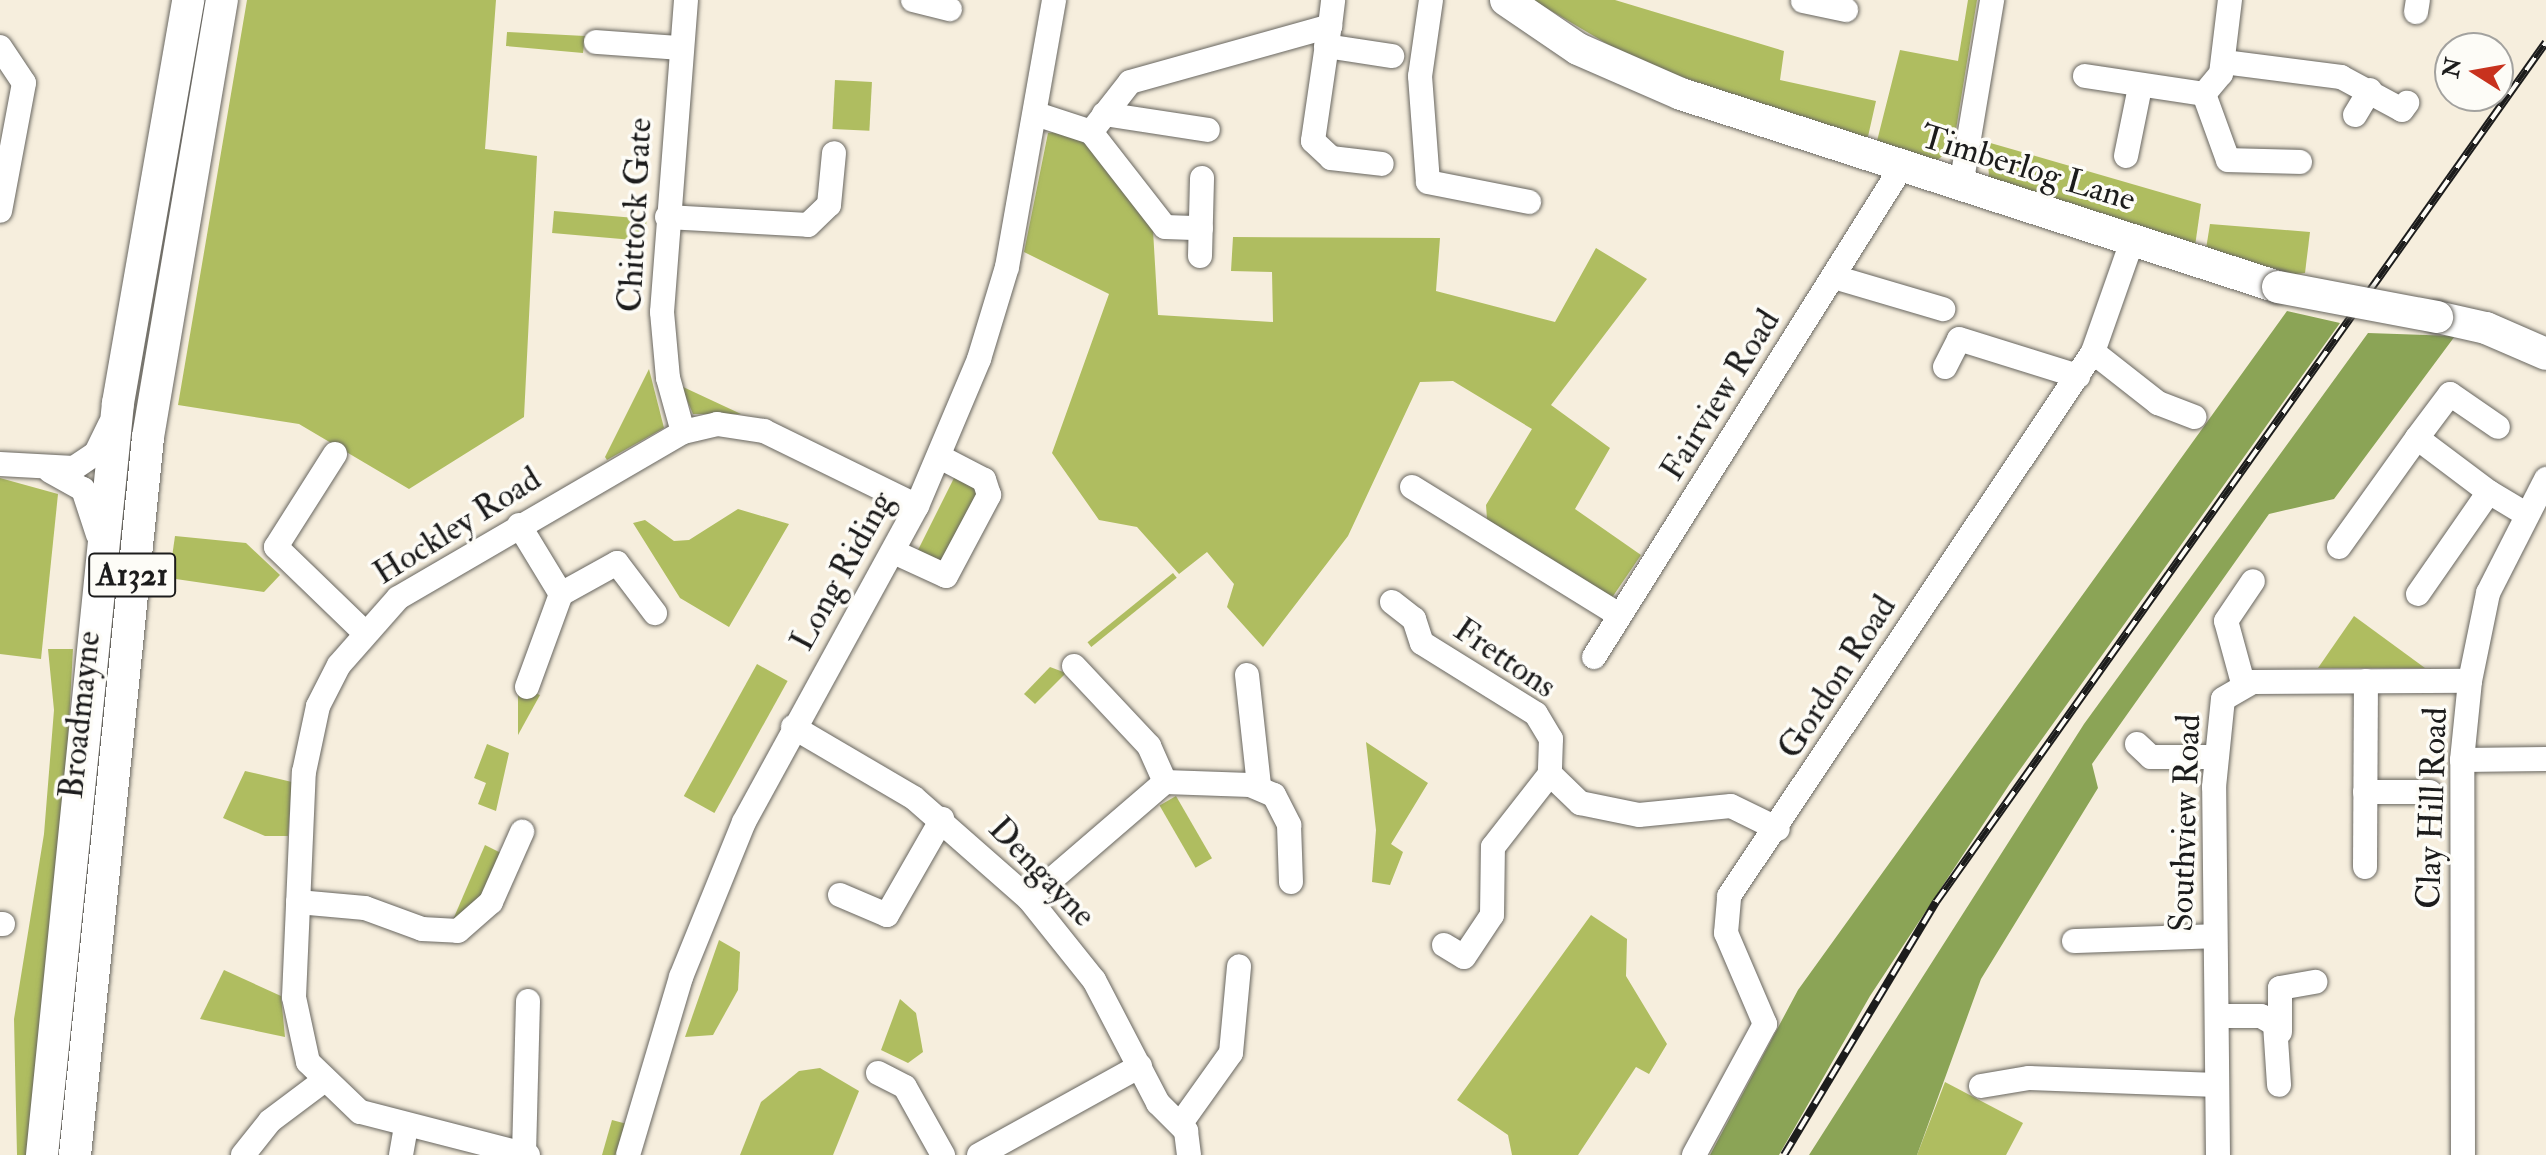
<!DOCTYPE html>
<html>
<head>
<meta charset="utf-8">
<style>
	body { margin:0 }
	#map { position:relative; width:2546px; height:1155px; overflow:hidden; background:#f6eedd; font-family:"IM FELL Double Pica",serif }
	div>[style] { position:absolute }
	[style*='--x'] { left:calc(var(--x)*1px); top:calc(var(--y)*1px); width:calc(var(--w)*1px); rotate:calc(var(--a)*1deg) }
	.green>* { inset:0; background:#afbd60; transform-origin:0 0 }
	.forest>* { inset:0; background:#8ba456 }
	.roads { filter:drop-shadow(0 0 2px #686660) drop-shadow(0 0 2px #686660) }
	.minor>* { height:24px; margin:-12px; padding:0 12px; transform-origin:12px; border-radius:12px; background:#fff }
	.major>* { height:32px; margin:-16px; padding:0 16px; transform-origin:16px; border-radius:16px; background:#fff }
	.rail>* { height:8px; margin-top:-4px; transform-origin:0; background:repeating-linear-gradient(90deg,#fdfcf7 0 15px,#1c1c1c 0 30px); box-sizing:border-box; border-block:2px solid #1c1c1c }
	.bridges { filter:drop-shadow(0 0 2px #686660) drop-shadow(0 0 2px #686660) }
	.major-bridge>* { height:32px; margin:-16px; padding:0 16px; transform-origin:16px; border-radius:16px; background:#fff }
	span { translate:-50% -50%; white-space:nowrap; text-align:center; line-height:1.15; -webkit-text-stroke:7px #fdfcf7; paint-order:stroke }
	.shield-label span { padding:2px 6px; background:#fdfcf7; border:2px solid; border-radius:6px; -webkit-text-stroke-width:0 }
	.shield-label { font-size:32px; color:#1c1c1c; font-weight:700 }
	.street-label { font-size:34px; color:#1c1c1c }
	.north { position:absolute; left:2434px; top:32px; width:80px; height:80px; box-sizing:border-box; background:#fdfcf7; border:2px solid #a3a29f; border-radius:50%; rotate:281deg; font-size:22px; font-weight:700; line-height:32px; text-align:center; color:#1c1c1c }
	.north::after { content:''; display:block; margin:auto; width:28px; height:36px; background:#c8321e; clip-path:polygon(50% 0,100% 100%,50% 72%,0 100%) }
</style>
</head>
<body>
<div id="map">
	<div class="green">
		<i style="clip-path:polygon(247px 0,496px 0,485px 149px,537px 156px,524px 417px,409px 489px,299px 424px,178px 405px)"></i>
		<i style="clip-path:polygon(1533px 0,1615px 0,1784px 51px,1780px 80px,1876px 101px,1867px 141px,1636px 61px)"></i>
		<i style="clip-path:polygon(1968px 0,1977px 0,1953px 148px,1936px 161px,1876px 145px,1900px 50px,1958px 61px)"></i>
		<i style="clip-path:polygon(507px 32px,585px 36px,583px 53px,506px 46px)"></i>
		<i style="left:835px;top:80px;width:37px;height:49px;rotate:3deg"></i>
		<i style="clip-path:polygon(1063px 131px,1085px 141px,1153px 230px,1158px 315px,1273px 322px,1272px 272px,1231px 271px,1233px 237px,1440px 238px,1436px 291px,1555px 322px,1596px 248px,1647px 279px,1551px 405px,1610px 448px,1575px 509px,1641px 555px,1609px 602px,1488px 533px,1486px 505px,1532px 429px,1453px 381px,1420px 382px,1348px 536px,1263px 647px,1227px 607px,1234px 584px,1207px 552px,1179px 574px,1137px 527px,1099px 520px,1052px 453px,1109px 294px,1024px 252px,1048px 133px)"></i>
		<i style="clip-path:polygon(1987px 142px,2201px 204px,2195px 246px,1989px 178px)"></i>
		<i style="left:554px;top:211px;width:93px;height:22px;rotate:5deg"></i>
		<i style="clip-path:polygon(2210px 224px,2310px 232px,2305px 273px,2288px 275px,2206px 249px)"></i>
		<i style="clip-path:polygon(649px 369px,664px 428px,607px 460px,605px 457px)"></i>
		<i style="clip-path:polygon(681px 386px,741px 414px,693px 414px)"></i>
		<i style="clip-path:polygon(957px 472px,981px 484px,950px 567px,914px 558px)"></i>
		<i style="clip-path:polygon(0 478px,58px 494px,41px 659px,0 654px)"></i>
		<i style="clip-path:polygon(738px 509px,789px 524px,729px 627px,680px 598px,633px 523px,645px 520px,674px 541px,689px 540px)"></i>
		<i style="clip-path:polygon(175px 536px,246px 543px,280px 575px,264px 592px,169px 578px)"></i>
		<i style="left:1173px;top:573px;width:6px;height:110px;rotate:51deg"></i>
		<i style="clip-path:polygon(2354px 616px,2425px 668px,2318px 668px)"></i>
		<i style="clip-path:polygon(48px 649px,73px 649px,66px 776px,35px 1155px,17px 1155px,14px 1019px,44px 834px,54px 710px)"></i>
		<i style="left:757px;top:664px;width:35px;height:151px;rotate:29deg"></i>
		<i style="clip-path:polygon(1050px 667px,1066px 673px,1035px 704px,1024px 694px)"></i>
		<i style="clip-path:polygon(518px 686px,540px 695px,518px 735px)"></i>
		<i style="clip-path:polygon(1366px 742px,1428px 783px,1391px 844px,1403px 852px,1390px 885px,1372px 882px,1376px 830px)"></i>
		<i style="clip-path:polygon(487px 744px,509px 753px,496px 811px,478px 804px,486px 783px,474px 778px)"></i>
		<i style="clip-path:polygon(245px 771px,292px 782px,288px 836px,265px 836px,223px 818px)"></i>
		<i style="left:1176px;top:796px;width:72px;height:19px;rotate:60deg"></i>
		<i style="clip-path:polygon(485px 845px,501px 853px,481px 896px,452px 922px)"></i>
		<i style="clip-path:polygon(1591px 915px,1627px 939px,1626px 976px,1667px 1044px,1649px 1074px,1636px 1067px,1578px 1155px,1512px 1155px,1508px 1135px,1457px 1100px)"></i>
		<i style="clip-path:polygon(719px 940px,740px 952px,738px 990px,713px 1035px,685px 1037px)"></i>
		<i style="clip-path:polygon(224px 970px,281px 996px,285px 1037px,200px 1019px)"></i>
		<i style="clip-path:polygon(900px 999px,916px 1013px,923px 1052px,908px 1063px,881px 1050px)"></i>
		<i style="clip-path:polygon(820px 1068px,859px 1091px,833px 1155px,740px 1155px,761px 1102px,799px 1071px)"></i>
		<i style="clip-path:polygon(1945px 1082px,2023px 1123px,2006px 1155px,1917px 1155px)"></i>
		<i style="clip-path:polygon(612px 1120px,627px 1124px,619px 1155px,602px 1155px)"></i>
	</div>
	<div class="forest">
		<i style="clip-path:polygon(2287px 311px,2340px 323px,2009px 785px,1870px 996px,1779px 1155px,1710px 1155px,1798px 990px)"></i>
		<i style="clip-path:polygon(2368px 333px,2455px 336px,2334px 499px,2269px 514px,2092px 764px,2098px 788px,1981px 979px,1917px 1155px,1809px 1155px,2084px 724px)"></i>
	</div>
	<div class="roads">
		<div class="minor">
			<i style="--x:913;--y:0;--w:38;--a:14"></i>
			<i style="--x:1431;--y:0;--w:77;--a:98.2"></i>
			<i style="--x:1420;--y:76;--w:106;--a:85.7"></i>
			<i style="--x:1428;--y:182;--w:103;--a:11.2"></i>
			<i style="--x:1803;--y:1;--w:44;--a:11.8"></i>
			<i style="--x:2416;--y:12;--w:12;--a:-81"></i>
			<i style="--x:1330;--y:24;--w:118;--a:98.3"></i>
			<i style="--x:1313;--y:141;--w:25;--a:43"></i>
			<i style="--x:1331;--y:158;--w:51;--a:6.7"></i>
			<i style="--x:596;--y:42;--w:84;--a:4.1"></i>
			<i style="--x:1326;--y:46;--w:67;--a:8.6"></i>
			<i style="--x:0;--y:47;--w:43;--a:56.3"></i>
			<i style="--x:24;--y:83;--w:130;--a:100.6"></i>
			<i style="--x:2224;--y:62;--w:118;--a:7.3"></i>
			<i style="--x:2341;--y:77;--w:69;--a:28.4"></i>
			<i style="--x:2402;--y:110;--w:9;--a:-54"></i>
			<i style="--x:2085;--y:76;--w:120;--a:8.6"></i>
			<i style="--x:2204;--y:94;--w:26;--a:-50"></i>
			<i style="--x:2221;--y:74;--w:75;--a:-83.1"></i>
			<i style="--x:2204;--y:94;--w:70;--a:70"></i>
			<i style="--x:2228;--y:160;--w:72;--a:1.6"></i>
			<i style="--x:1036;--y:114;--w:58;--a:18.1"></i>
			<i style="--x:1091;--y:132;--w:120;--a:52.1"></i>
			<i style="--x:1165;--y:227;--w:36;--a:2"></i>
			<i style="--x:1104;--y:114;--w:105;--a:8.7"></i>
			<i style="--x:2355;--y:115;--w:29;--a:-59"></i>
			<i style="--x:1091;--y:132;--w:63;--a:-52"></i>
			<i style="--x:1130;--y:82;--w:208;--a:-15.6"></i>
			<i style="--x:1330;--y:26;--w:26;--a:-83"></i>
			<i style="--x:2126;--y:156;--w:70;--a:-78.5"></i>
			<i style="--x:1961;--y:186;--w:189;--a:-80.5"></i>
			<i style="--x:667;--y:217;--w:141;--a:3.2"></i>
			<i style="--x:808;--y:225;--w:29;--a:-44"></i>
			<i style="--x:829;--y:205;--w:52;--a:-84.5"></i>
			<i style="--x:1200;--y:256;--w:78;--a:-88.5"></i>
			<i style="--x:1834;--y:277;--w:114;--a:16.4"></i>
			<i style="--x:2093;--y:352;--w:83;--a:38.1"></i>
			<i style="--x:2158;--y:403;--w:39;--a:21"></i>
			<i style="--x:1945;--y:367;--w:31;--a:-63"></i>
			<i style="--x:1959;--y:339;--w:125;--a:17.3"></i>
			<i style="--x:683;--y:432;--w:56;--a:-105.5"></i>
			<i style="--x:668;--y:378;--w:66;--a:-95.2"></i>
			<i style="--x:662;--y:312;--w:313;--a:-85.6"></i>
			<i style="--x:2417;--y:438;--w:55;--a:-53.1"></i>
			<i style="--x:2450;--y:394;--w:58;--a:34.5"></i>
			<i style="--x:335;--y:454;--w:110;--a:122.4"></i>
			<i style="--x:276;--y:547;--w:122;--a:44"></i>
			<i style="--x:0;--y:464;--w:74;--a:3.1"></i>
			<i style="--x:74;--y:468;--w:27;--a:-34"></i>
			<i style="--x:96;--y:453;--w:32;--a:-64"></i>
			<i style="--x:50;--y:471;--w:38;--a:29"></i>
			<i style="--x:83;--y:489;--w:48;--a:71.9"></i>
			<i style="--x:1412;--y:487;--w:243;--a:31.7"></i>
			<i style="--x:519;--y:525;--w:81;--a:58.7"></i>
			<i style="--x:561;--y:594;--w:99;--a:110.1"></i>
			<i style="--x:2339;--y:547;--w:134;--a:-54.4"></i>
			<i style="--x:2417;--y:438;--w:90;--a:36.9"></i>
			<i style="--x:894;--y:552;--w:57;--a:24.8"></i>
			<i style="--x:946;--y:576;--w:92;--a:-62"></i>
			<i style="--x:989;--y:495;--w:16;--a:-108"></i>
			<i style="--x:984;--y:480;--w:50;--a:-152.4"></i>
			<i style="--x:561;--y:594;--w:64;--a:-29"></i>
			<i style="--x:617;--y:563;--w:63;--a:52.8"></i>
			<i style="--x:2418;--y:594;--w:124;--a:-55.2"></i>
			<i style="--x:2489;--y:492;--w:41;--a:31"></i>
			<i style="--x:1392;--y:602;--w:28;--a:38"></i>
			<i style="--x:1414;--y:619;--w:25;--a:72"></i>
			<i style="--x:1422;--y:643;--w:134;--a:31.9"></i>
			<i style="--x:1536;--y:714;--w:29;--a:59"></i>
			<i style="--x:1551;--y:739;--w:35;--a:92"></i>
			<i style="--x:1550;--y:774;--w:42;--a:44"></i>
			<i style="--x:1580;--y:803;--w:60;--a:11.5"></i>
			<i style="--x:1639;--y:815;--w:92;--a:-5.6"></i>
			<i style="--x:1731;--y:806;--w:52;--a:26.1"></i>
			<i style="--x:1594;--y:657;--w:577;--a:-57.88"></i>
			<i style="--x:1074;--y:666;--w:110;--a:46.8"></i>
			<i style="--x:1149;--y:746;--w:39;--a:66"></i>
			<i style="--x:1247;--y:675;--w:112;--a:83.8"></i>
			<i style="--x:2243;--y:683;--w:64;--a:-105.3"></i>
			<i style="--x:2226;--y:621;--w:48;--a:-56"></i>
			<i style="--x:793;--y:727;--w:140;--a:30.4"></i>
			<i style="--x:914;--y:798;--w:153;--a:41.3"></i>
			<i style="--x:1029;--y:899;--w:104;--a:51.3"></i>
			<i style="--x:1094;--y:980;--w:139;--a:62.5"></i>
			<i style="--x:1158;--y:1103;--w:40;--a:45"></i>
			<i style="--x:1186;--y:1131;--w:24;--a:83"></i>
			<i style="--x:2137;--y:744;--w:19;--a:43"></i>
			<i style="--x:2151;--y:757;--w:63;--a:0"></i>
			<i style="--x:2462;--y:760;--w:84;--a:-0.7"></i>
			<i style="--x:2365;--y:792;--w:65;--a:0"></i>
			<i style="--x:2365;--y:867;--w:186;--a:-89.7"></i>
			<i style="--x:840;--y:895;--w:51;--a:23.1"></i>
			<i style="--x:887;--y:915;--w:111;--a:-60.2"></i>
			<i style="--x:1029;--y:899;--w:179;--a:-40.7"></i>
			<i style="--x:1165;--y:782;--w:85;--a:2"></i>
			<i style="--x:1250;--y:785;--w:26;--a:23"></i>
			<i style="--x:1274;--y:795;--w:34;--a:63"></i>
			<i style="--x:1289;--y:825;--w:57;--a:88"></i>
			<i style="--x:298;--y:902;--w:67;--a:5.1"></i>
			<i style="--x:365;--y:908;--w:61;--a:20.2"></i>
			<i style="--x:422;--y:929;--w:36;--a:3"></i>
			<i style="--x:458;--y:931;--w:44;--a:-41.3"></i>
			<i style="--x:491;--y:902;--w:77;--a:-66.1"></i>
			<i style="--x:0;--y:924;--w:3;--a:0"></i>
			<i style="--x:2074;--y:941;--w:141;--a:-2"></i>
			<i style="--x:1444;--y:945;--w:23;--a:31"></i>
			<i style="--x:1464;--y:957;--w:50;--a:-56.3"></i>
			<i style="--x:1492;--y:915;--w:68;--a:-89.2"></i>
			<i style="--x:1493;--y:847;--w:93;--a:-52"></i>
			<i style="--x:2217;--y:1016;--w:44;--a:0"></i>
			<i style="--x:2261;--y:1016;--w:16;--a:30"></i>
			<i style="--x:2275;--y:1024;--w:61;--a:86.2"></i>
			<i style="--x:2280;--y:1032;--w:44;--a:-90"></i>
			<i style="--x:2280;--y:988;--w:36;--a:-10"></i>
			<i style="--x:878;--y:1073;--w:30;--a:27"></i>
			<i style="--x:905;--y:1087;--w:78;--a:60.8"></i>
			<i style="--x:1981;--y:1086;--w:49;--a:-9.5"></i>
			<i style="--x:2029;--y:1078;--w:188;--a:2.1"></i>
			<i style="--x:1181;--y:1123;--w:86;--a:-54.5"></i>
			<i style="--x:1231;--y:1053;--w:87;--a:-84.7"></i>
			<i style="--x:524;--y:1154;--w:153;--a:-88.5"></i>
			<i style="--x:243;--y:1155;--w:43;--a:-51.5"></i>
			<i style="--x:270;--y:1121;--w:65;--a:-36.9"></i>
			<i style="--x:401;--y:1155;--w:29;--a:-80"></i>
			<i style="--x:528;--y:1155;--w:173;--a:-165.6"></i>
			<i style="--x:360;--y:1112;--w:72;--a:-136.1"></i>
			<i style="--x:308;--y:1062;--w:66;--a:-102.2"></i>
			<i style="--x:294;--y:997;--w:225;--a:-87.5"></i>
			<i style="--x:304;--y:772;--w:67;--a:-78"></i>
			<i style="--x:318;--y:706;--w:46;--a:-62.9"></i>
			<i style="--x:339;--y:665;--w:89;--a:-48.6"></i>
			<i style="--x:398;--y:598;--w:330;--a:-30.2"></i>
			<i style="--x:683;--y:432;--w:35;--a:-13"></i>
			<i style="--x:717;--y:424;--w:48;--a:8.5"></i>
			<i style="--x:764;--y:431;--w:170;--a:26.1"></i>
			<i style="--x:628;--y:1155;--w:186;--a:-73.4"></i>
			<i style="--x:681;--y:977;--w:167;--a:-67.9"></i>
			<i style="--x:744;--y:822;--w:360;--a:-61.3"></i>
			<i style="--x:917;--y:506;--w:160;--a:-67.1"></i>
			<i style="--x:979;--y:359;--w:96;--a:-73.1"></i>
			<i style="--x:1007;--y:267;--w:271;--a:-80"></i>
			<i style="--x:979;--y:1155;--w:184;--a:-28.9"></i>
			<i style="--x:1694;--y:1155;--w:149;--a:-61.5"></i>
			<i style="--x:1765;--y:1024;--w:99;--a:-113.2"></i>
			<i style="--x:1726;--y:933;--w:37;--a:-85"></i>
			<i style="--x:1729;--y:896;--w:655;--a:-56.21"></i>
			<i style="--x:2093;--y:352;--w:118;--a:-70.6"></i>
			<i style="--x:2218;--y:1155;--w:368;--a:-90.6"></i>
			<i style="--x:2214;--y:787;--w:88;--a:-84.2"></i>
			<i style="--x:2223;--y:699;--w:34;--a:-30"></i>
			<i style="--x:2253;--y:682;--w:217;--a:-0.3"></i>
			<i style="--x:2463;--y:1155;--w:395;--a:-90.1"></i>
			<i style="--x:2462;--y:760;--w:79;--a:-84.2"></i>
			<i style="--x:2470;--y:681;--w:90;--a:-78.4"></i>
			<i style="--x:2488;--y:593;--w:128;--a:-63"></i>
		</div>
		<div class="major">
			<i style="--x:1506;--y:0;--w:87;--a:34.2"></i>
			<i style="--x:1578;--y:49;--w:112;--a:23.6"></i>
			<i style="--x:1681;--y:94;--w:627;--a:17.92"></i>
			<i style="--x:2437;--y:317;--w:50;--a:12.7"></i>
			<i style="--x:2486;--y:328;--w:65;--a:23.4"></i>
			<i style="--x:42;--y:1155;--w:756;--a:-84.23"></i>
			<i style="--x:118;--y:403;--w:409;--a:-80.1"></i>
			<i style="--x:75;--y:1155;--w:722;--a:-84.19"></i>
			<i style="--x:148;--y:437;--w:443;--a:-80.4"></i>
		</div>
	</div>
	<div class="rail">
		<i style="--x:1784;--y:1155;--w:295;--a:-59"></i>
		<i style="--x:1936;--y:902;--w:1054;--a:-54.65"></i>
	</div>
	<div class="bridges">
		<div class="major-bridge">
			<i style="--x:2278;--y:287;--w:162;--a:10.7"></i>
		</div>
	</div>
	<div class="shield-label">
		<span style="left:132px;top:575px">A1321</span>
	</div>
	<div class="street-label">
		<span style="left:2028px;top:168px;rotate:17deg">Timberlog Lane</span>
		<span style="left:635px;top:215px;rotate:-87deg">Chittock Gate</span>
		<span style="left:1720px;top:395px;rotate:-58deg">Fairview Road</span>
		<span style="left:457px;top:526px;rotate:-32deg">Hockley Road</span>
		<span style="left:842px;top:571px;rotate:-61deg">Long Riding</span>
		<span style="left:1505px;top:658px;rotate:34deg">Frettons</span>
		<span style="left:1837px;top:677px;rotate:-57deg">Gordon Road</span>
		<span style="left:80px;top:715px;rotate:-84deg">Broadmayne</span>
		<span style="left:2432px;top:808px;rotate:-88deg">Clay Hill Road</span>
		<span style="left:2185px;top:823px;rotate:-88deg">Southview Road</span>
		<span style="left:1042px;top:872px;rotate:46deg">Dengayne</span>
	</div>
	<div class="north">N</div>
</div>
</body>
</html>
